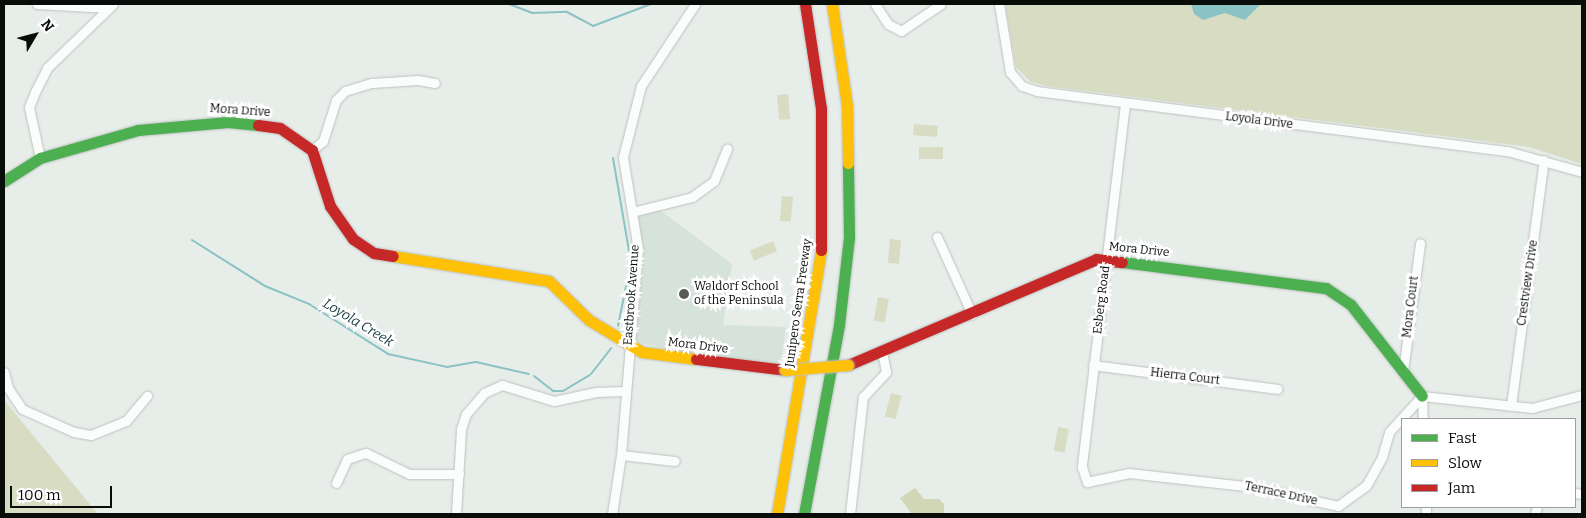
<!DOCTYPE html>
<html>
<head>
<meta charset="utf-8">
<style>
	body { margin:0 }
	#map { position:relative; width:1586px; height:518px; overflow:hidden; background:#e7ede9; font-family:Bitter,serif }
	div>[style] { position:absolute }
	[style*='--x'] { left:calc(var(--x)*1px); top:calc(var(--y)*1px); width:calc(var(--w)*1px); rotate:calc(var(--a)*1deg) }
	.built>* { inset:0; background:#d6e3da }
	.green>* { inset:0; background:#d7dcc3; transform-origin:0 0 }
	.forest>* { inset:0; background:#d1d6b6 }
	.water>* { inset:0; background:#8bc2c3 }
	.stream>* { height:2px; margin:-1px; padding:0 1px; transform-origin:1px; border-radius:1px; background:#8bc2c3 }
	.roads { filter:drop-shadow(0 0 1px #bdc2bf) drop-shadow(0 0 1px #bdc2bf) }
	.street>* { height:9px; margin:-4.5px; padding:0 4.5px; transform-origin:4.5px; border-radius:4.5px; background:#fbfcfc }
	.fast>* { height:11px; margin:-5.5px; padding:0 5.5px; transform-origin:5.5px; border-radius:5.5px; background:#4caf50 }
	.slow>* { height:11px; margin:-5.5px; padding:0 5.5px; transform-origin:5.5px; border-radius:5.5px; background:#ffc107 }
	.jam>* { height:11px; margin:-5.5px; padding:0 5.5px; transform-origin:5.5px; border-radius:5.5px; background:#c62828 }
	.bridges { filter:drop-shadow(0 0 1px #bdc2bf) drop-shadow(0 0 1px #bdc2bf) }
	.slow-bridge>* { height:11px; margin:-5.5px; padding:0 5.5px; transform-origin:5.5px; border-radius:5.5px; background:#ffc107 }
	.dots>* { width:14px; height:14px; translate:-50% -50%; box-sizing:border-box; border:2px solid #fff; border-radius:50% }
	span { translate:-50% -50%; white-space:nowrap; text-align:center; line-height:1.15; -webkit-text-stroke:5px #fff; paint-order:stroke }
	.street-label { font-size:12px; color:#090d0a }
	.poi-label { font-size:12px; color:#090d0a }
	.left { translate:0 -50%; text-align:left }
	.water-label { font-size:14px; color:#1b4042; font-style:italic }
	.frame { position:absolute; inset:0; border:5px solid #090d0a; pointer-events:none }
	.legend { position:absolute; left:1401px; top:418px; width:175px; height:90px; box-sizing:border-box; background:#fff; border:1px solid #9d9e9d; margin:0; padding:6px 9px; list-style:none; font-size:15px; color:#090d0a }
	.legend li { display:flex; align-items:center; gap:10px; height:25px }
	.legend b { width:25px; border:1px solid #9d9e9d }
	.north { position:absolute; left:10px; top:10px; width:50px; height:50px; -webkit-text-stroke:4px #fff; paint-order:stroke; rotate:53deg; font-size:14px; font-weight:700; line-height:20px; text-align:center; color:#090d0a }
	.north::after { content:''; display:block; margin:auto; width:18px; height:22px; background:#090d0a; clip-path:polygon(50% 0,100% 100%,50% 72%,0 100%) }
	.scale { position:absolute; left:10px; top:486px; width:102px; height:22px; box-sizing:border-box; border:2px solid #090d0a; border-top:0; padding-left:6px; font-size:15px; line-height:18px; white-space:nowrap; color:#090d0a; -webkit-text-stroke:4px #fff; paint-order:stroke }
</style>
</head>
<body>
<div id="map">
	<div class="built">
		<i style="clip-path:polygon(660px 210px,732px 264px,723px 325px,786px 327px,781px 365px,691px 354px,636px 342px,644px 252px,638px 216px)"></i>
	</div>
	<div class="green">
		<i style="clip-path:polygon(1005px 4px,1582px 4px,1582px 164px,1529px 147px,1046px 86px,1031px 82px,1016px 67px)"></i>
		<i style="left:788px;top:94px;width:25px;height:11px;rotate:85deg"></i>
		<i style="left:914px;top:124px;width:24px;height:11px;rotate:5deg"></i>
		<i style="left:919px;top:147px;width:24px;height:12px"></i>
		<i style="left:782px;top:196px;width:11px;height:25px;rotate:5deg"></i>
		<i style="left:890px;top:239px;width:11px;height:24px;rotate:5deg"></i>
		<i style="left:773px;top:241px;width:11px;height:25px;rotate:68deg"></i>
		<i style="left:878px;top:297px;width:11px;height:24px;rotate:10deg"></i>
		<i style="left:891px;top:393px;width:11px;height:24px;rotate:15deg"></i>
		<i style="clip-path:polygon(4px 400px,98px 514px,4px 514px)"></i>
		<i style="left:1058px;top:427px;width:11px;height:24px;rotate:10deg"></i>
	</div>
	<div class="forest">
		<i style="clip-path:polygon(915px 488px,924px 499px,939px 499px,944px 504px,944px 514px,912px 514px,900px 498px)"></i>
	</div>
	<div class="water">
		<i style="clip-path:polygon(1191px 4px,1261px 4px,1245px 20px,1225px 13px,1203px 20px,1194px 14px)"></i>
	</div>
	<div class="stream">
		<i style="--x:509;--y:4;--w:25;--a:21"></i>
		<i style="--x:532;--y:13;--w:35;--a:-2"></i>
		<i style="--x:567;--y:12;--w:30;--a:28"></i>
		<i style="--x:593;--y:26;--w:62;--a:-20.8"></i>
		<i style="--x:613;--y:158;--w:106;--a:80.2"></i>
		<i style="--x:631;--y:262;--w:65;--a:101.5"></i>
		<i style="--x:192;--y:240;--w:86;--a:32.2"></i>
		<i style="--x:265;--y:286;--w:48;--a:22.2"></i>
		<i style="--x:309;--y:304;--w:93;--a:32.3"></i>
		<i style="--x:388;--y:354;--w:60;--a:12.4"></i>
		<i style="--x:447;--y:367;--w:29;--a:-10"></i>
		<i style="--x:476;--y:362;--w:54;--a:12.8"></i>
		<i style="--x:591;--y:374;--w:33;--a:-52"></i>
		<i style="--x:534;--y:376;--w:24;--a:38"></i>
		<i style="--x:553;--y:391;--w:10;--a:0"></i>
		<i style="--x:563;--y:391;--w:31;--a:-31"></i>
	</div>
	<div class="roads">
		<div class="street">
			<i style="--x:37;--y:4;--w:72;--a:3.2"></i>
			<i style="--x:875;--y:4;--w:24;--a:57"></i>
			<i style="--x:888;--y:24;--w:15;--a:28"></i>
			<i style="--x:901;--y:31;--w:48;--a:-34"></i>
			<i style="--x:999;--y:4;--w:69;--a:80.8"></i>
			<i style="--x:1010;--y:72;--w:18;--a:49"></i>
			<i style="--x:1022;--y:86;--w:16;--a:18"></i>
			<i style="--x:1037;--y:91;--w:474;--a:7.3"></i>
			<i style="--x:1507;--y:151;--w:78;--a:15.6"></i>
			<i style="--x:1125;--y:104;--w:366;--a:96.8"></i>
			<i style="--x:1082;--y:467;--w:16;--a:72"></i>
			<i style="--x:1087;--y:482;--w:43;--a:-12.1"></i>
			<i style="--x:1129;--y:473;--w:125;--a:6.4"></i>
			<i style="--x:1253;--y:487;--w:87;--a:12.6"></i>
			<i style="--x:1338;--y:506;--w:34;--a:-36"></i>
			<i style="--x:1366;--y:486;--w:33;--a:-61"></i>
			<i style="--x:1382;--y:457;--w:26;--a:-74"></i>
			<i style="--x:1389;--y:432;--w:49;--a:-47.5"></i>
			<i style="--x:312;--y:150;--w:14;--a:-39"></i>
			<i style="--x:323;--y:141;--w:43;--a:-72.4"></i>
			<i style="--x:336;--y:100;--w:13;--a:-45"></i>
			<i style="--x:345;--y:91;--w:28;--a:-17"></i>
			<i style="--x:372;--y:83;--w:46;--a:-3.7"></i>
			<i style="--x:418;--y:80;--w:17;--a:10"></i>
			<i style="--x:40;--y:158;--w:52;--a:-102.2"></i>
			<i style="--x:29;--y:107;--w:18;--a:-68"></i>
			<i style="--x:36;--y:90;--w:25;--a:-63"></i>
			<i style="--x:47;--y:68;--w:92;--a:-44.1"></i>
			<i style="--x:632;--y:212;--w:62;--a:-14"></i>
			<i style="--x:692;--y:197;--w:27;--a:-36"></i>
			<i style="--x:714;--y:181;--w:35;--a:-68"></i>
			<i style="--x:937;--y:237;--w:85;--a:65.6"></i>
			<i style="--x:1093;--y:365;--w:186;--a:7.4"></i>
			<i style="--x:1403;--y:371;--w:129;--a:-82.4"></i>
			<i style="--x:4;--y:372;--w:16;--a:76"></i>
			<i style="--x:8;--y:388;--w:25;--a:56"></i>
			<i style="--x:22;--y:409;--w:57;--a:23.9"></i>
			<i style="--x:74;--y:432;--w:17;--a:10"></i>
			<i style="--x:91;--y:435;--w:38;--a:-22"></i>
			<i style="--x:126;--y:421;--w:33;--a:-50"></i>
			<i style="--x:1422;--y:396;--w:111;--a:6.2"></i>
			<i style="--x:1532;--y:408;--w:52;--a:-14.6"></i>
			<i style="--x:1422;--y:396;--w:23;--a:88"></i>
			<i style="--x:1511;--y:406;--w:248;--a:-82.4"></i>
			<i style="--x:621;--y:455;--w:54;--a:6.3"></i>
			<i style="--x:336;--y:483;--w:26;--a:-65"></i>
			<i style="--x:347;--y:459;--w:20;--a:-18"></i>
			<i style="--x:366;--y:453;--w:48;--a:26"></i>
			<i style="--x:409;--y:474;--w:50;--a:0"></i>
			<i style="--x:1575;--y:493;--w:7;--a:8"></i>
			<i style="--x:1426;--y:507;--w:7;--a:90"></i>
			<i style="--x:456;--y:514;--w:85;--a:-86.6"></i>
			<i style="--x:461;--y:429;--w:16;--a:-72"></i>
			<i style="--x:466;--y:414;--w:28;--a:-49"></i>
			<i style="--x:484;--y:393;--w:20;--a:-24"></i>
			<i style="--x:502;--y:385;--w:54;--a:17.1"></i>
			<i style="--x:554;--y:401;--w:43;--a:-12.1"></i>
			<i style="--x:596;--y:392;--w:28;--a:-2"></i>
			<i style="--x:612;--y:514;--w:60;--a:-81.3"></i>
			<i style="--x:621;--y:455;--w:207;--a:-85.3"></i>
			<i style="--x:638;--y:249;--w:93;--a:-99.3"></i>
			<i style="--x:623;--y:157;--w:73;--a:-75.8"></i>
			<i style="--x:641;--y:86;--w:98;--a:-56.6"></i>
			<i style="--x:850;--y:514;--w:118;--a:-83.7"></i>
			<i style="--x:863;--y:397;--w:34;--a:-47"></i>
			<i style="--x:886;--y:372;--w:21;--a:-101"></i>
			<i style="--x:1535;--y:514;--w:7;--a:-74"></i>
		</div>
		<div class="fast">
			<i style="--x:4;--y:181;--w:43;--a:-32.6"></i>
			<i style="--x:40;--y:158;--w:102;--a:-15.9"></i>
			<i style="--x:138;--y:130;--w:90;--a:-5.1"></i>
			<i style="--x:228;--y:122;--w:30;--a:6"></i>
			<i style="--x:1122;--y:262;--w:206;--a:7.3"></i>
			<i style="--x:1326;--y:288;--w:30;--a:34"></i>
			<i style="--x:1351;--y:305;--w:115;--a:52"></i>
			<i style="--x:804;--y:514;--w:192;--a:-79.5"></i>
			<i style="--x:839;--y:325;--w:89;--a:-83.5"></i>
			<i style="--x:849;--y:237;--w:74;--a:-90.8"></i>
		</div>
		<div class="slow">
			<i style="--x:832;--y:4;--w:103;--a:81.6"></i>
			<i style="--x:847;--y:106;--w:57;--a:89"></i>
			<i style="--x:393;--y:256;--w:158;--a:9.1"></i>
			<i style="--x:549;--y:281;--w:56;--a:44.3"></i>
			<i style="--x:589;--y:320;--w:62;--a:31.1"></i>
			<i style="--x:642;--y:352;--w:54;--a:7.4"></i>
			<i style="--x:777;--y:514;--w:268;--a:-80.5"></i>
		</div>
		<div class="jam">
			<i style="--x:805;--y:4;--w:105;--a:81.3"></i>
			<i style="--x:821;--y:108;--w:142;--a:90"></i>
			<i style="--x:258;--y:125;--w:22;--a:8"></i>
			<i style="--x:280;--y:128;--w:39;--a:35"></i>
			<i style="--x:312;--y:150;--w:59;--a:72.2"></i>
			<i style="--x:330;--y:206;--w:40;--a:55.1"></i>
			<i style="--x:353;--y:239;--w:25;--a:34"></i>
			<i style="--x:374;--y:253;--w:19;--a:9"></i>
			<i style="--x:696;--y:359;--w:90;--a:7"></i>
			<i style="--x:848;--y:365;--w:270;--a:-23.1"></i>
			<i style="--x:1096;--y:259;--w:26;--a:7"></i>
		</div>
	</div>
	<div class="bridges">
		<div class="slow-bridge">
			<i style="--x:785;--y:370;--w:63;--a:-4.5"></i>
		</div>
	</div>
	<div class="dots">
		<i style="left:684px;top:294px;background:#575b58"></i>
	</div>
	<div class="street-label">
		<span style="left:240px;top:111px;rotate:4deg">Mora Drive</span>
		<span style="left:1259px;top:121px;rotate:7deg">Loyola Drive</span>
		<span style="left:1139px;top:250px;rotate:6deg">Mora Drive</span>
		<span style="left:1528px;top:283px;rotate:-82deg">Crestview Drive</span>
		<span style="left:632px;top:295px;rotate:-86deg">Eastbrook Avenue</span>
		<span style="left:1102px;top:300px;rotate:-83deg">Esberg Road</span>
		<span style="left:799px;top:303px;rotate:-82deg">Junipero Serra Freeway</span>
		<span style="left:1411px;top:307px;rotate:-83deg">Mora Court</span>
		<span style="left:698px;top:346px;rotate:7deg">Mora Drive</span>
		<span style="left:1185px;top:377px;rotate:7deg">Hierra Court</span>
		<span style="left:1281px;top:494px;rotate:12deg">Terrace Drive</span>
	</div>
	<div class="poi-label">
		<span class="left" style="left:694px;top:294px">Waldorf School<br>of the Peninsula</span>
	</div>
	<div class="water-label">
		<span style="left:358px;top:323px;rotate:31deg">Loyola Creek</span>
	</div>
	<div class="frame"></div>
	<ul class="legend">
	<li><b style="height:6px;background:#4caf50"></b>Fast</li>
	<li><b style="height:6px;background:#ffc107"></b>Slow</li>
	<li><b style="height:6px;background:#c62828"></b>Jam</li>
	</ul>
	<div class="north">N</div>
	<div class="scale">100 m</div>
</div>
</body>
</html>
